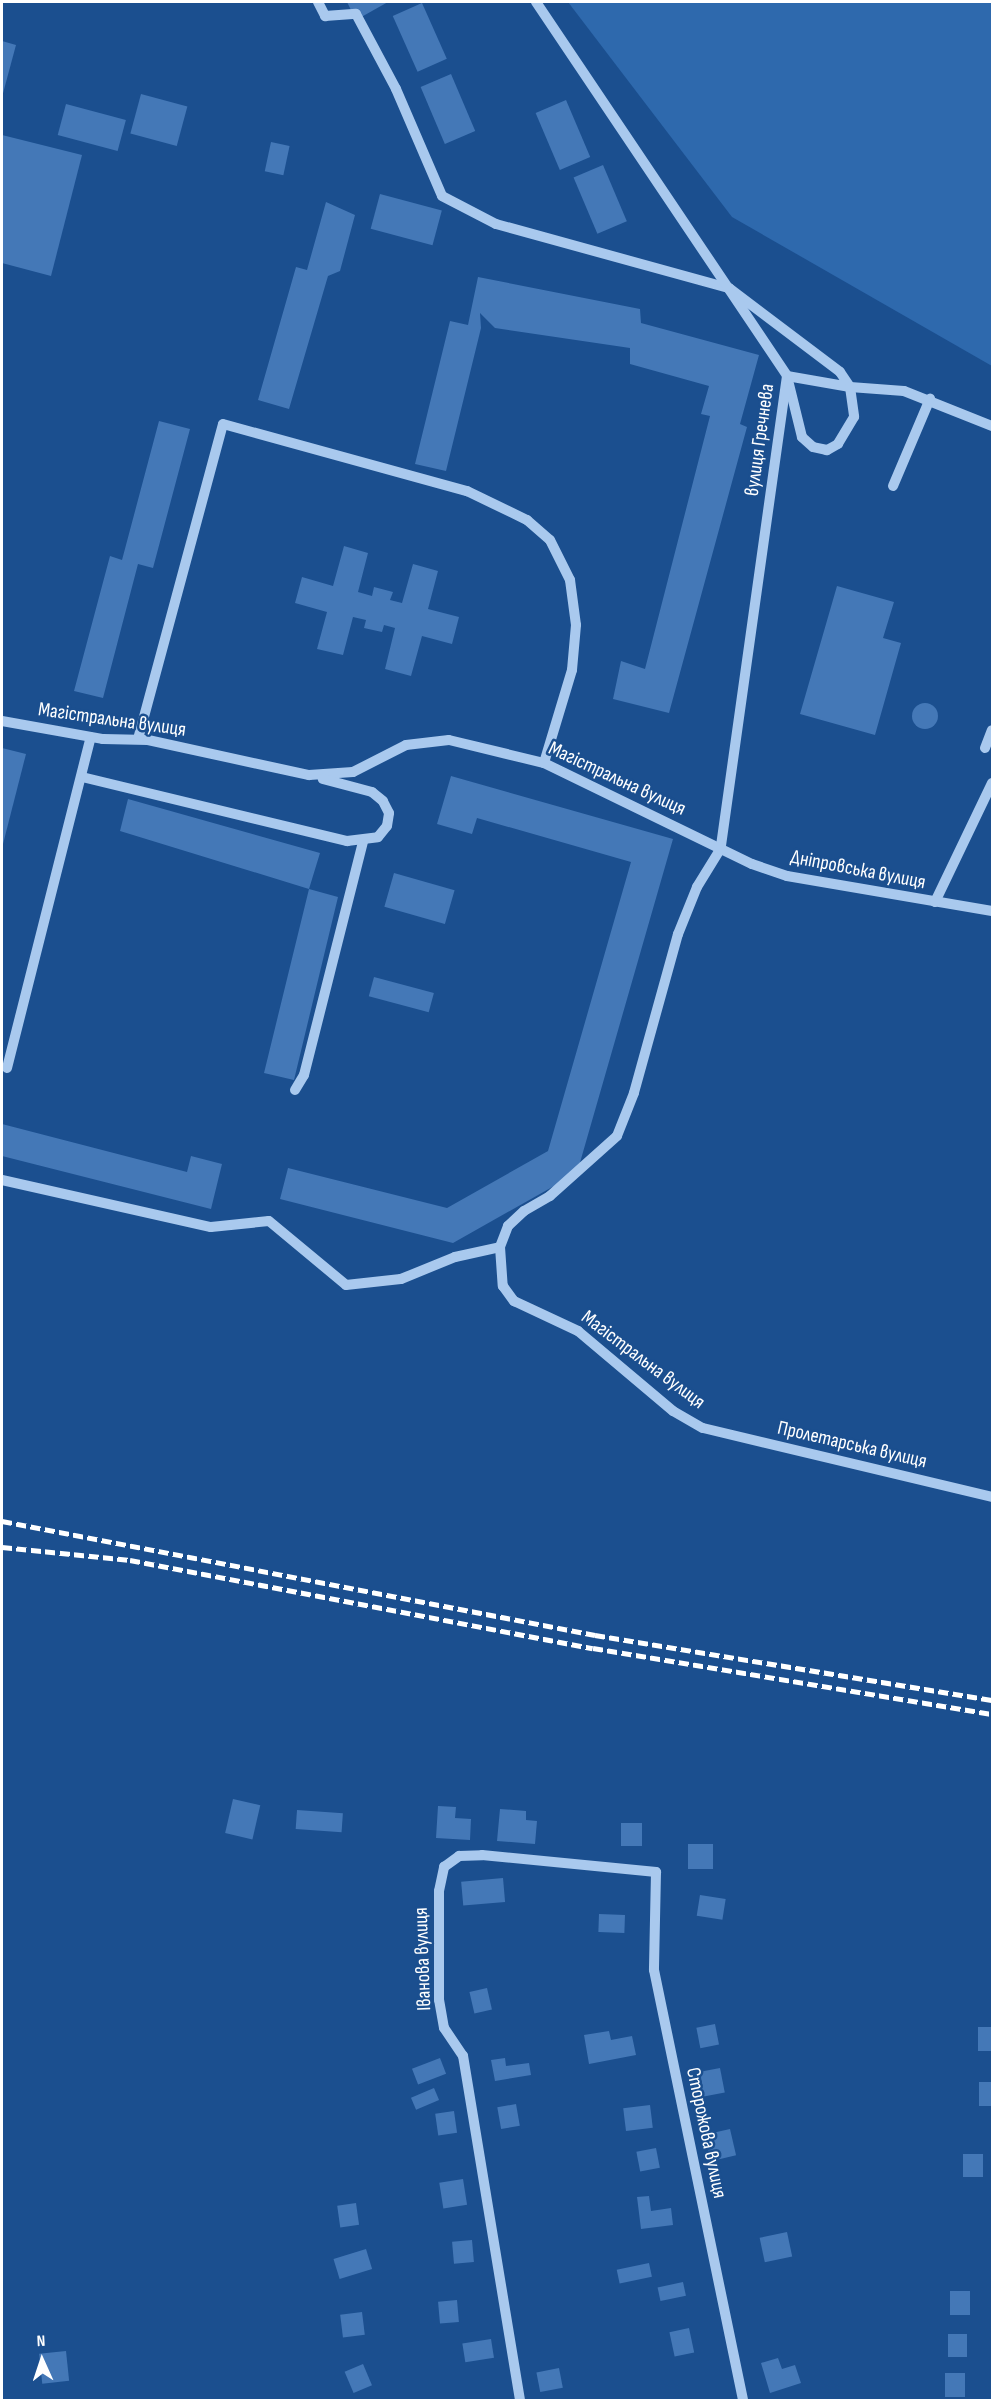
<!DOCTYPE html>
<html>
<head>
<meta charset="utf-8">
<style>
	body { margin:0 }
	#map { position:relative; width:994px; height:2402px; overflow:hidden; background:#1b4f8f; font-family:"Sofia Sans Condensed",sans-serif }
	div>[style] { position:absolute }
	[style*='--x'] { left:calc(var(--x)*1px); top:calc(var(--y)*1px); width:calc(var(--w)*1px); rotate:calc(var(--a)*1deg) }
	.green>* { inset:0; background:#2e69ad }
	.building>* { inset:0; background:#4478b7; transform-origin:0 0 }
	.round { border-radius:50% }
	.minor>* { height:10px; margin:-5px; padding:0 5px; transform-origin:5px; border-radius:5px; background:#a9c9ee }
	.rail>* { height:4.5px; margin-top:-2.25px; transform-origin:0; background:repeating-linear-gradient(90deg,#fff 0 10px,transparent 0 14.5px) }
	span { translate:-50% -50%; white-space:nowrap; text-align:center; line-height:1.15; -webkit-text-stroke:5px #1b4f8f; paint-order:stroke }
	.street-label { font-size:20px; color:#fff }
	.frame { position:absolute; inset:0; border:3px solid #fff; pointer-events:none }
	.north { position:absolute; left:12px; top:2330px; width:60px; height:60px; -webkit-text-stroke:4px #1b4f8f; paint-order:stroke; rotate:357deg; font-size:16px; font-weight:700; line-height:24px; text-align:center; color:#fff }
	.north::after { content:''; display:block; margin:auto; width:21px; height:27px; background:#fff; clip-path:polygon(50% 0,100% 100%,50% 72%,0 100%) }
</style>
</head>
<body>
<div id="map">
	<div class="green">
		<i style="clip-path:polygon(568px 2px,992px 2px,992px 366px,732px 217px)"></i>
	</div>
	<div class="building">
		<i style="clip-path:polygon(347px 2px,388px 2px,356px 20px)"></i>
		<i style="left:422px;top:3px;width:61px;height:32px;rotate:66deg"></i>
		<i style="clip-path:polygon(2px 41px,16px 45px,2px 97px)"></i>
		<i style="left:451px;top:74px;width:62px;height:33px;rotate:67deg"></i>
		<i style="left:141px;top:94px;width:48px;height:41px;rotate:15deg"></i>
		<i style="left:566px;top:100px;width:62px;height:33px;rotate:67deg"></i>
		<i style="left:66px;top:104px;width:62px;height:32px;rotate:15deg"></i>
		<i style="clip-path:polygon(2px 135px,82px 155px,51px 276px,2px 263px)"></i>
		<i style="left:271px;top:142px;width:19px;height:30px;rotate:12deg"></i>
		<i style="left:603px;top:165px;width:61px;height:32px;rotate:67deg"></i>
		<i style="left:380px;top:194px;width:64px;height:36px;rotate:15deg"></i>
		<i style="clip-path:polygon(326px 202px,355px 215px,340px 271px,328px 276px,289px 409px,258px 400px,296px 267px,307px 270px)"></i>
		<i style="clip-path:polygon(478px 277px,640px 309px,641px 323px,759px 355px,740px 424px,747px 427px,669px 713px,613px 699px,621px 661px,645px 669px,710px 416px,701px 414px,709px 386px,630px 364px,630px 348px,495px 328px,480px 313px,481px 328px,446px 471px,415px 464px,450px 321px,468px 325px)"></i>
		<i style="clip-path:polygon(159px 421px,190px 429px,153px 568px,138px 564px,103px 698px,74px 691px,110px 556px,122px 560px)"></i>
		<i style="clip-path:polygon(344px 546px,368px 553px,358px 592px,372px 596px,374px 587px,393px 592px,390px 600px,402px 603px,413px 564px,438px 571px,428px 609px,459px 617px,452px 644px,422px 636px,411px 676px,385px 669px,395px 628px,384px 625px,382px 632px,364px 628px,366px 620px,353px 617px,343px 655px,317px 649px,327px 612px,295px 603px,302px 577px,333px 586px)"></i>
		<i style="clip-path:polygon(837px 586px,894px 602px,883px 638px,901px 643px,875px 735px,800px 714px)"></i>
		<i class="round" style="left:912px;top:703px;width:26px;height:26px"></i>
		<i style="clip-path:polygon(2px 748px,26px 754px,2px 848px)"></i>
		<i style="clip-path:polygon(451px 776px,673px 839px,577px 1173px,453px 1243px,280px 1199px,288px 1168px,447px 1208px,548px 1151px,631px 862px,477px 818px,472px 834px,437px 824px)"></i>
		<i style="clip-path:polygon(128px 799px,320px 853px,309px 889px,338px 897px,294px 1080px,264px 1073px,309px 889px,120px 831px)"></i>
		<i style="left:394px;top:873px;width:63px;height:35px;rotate:16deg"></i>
		<i style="left:374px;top:977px;width:62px;height:20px;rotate:15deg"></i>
		<i style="clip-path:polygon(2px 1124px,187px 1172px,191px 1156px,222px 1164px,211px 1209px,2px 1156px)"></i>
		<i style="left:233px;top:1799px;width:28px;height:35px;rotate:13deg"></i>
		<i style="clip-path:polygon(438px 1806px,456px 1807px,455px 1818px,471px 1819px,470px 1840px,436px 1838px)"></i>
		<i style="clip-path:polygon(500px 1809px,526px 1811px,526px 1820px,537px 1821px,535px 1844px,497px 1841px)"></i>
		<i style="left:297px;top:1810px;width:46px;height:19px;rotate:4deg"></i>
		<i style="left:621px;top:1823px;width:21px;height:23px"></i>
		<i style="left:688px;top:1844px;width:25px;height:25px"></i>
		<i style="left:503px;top:1878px;width:24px;height:42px;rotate:85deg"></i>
		<i style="left:700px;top:1895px;width:26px;height:21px;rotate:9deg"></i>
		<i style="left:599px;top:1914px;width:26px;height:18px;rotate:2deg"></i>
		<i style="left:487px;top:1988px;width:22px;height:18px;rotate:77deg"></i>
		<i style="left:715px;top:2024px;width:21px;height:19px;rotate:79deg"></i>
		<i style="left:992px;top:2027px;width:24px;height:14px;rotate:90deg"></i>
		<i style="clip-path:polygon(609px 2031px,611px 2040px,632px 2036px,636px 2055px,589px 2064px,584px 2035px)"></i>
		<i style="left:440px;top:2058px;width:17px;height:30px;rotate:69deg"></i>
		<i style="clip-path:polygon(505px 2058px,506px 2066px,529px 2063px,531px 2075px,495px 2081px,491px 2060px)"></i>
		<i style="left:720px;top:2068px;width:25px;height:24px;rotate:79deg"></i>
		<i style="left:992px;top:2082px;width:24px;height:13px;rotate:90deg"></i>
		<i style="left:434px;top:2088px;width:13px;height:25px;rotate:67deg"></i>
		<i style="left:516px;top:2104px;width:22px;height:19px;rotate:80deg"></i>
		<i style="left:650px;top:2105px;width:23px;height:27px;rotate:83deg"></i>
		<i style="left:454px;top:2111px;width:22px;height:19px;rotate:82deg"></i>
		<i style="left:730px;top:2129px;width:27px;height:26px;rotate:77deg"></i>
		<i style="left:656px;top:2148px;width:20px;height:20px;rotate:79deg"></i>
		<i style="left:963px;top:2154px;width:20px;height:23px"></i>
		<i style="left:463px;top:2179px;width:26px;height:24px;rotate:81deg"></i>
		<i style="clip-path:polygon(649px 2196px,651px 2211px,671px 2208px,673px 2225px,641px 2229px,637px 2197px)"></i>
		<i style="left:356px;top:2203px;width:22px;height:19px;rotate:82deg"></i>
		<i style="left:787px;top:2232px;width:25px;height:28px;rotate:78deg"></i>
		<i style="left:472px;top:2240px;width:22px;height:20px;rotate:85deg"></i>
		<i style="left:366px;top:2249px;width:21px;height:34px;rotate:73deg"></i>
		<i style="left:649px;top:2263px;width:14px;height:33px;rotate:78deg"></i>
		<i style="left:683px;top:2282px;width:14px;height:26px;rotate:78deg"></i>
		<i style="left:970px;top:2291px;width:24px;height:20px;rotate:90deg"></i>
		<i style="left:457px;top:2300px;width:22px;height:19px;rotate:85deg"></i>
		<i style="left:362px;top:2312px;width:23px;height:22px;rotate:83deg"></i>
		<i style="left:689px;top:2328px;width:25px;height:20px;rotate:78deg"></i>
		<i style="left:948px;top:2334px;width:19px;height:23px"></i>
		<i style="left:491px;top:2339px;width:19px;height:29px;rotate:81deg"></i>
		<i style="left:66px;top:2351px;width:30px;height:27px;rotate:84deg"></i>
		<i style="clip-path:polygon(778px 2358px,782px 2369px,795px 2365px,801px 2383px,770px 2393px,761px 2363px)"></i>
		<i style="left:363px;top:2364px;width:23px;height:20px;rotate:67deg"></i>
		<i style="left:559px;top:2368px;width:20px;height:23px;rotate:79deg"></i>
		<i style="left:945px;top:2373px;width:20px;height:24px"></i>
	</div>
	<div class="minor">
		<i style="--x:318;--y:2;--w:16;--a:63"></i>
		<i style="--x:325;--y:16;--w:31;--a:-4"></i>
		<i style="--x:356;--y:14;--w:85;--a:61.9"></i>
		<i style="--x:396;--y:89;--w:116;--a:66.7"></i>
		<i style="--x:442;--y:196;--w:61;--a:27.4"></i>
		<i style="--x:496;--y:224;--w:242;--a:15.4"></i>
		<i style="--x:729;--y:288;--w:139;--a:37.1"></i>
		<i style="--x:840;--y:372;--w:18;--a:56"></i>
		<i style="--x:850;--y:387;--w:30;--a:82"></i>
		<i style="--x:854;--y:417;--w:31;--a:121"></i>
		<i style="--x:838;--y:444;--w:13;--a:151"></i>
		<i style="--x:827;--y:450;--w:14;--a:-168"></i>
		<i style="--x:813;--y:447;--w:15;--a:-138"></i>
		<i style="--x:802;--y:437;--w:63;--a:-103.8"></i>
		<i style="--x:787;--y:376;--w:64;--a:9.9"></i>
		<i style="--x:850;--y:387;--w:54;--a:4.2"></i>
		<i style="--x:904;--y:391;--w:95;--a:21.7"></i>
		<i style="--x:536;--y:2;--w:450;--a:56.1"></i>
		<i style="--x:787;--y:376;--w:477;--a:98"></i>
		<i style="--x:721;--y:848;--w:46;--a:121.6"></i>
		<i style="--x:697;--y:887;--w:51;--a:112"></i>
		<i style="--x:678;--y:934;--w:165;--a:105.5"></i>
		<i style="--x:634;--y:1093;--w:46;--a:111.6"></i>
		<i style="--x:617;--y:1136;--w:90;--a:138.2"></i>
		<i style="--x:550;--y:1196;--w:30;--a:150"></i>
		<i style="--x:524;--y:1211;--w:22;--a:137"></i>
		<i style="--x:508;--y:1226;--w:22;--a:111"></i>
		<i style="--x:500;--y:1247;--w:39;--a:86"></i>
		<i style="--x:503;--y:1286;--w:19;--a:54"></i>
		<i style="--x:514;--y:1301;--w:71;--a:25.1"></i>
		<i style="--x:578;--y:1331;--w:124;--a:40.1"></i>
		<i style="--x:673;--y:1411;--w:34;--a:30"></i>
		<i style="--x:703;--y:1428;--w:297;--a:13.4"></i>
		<i style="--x:893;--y:486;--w:95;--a:-67"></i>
		<i style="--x:2;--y:721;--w:103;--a:10.1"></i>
		<i style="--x:103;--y:739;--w:45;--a:1.3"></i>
		<i style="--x:148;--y:740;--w:165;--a:12.3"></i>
		<i style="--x:309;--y:775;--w:44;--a:-3.9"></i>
		<i style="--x:353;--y:772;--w:59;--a:-27"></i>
		<i style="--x:406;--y:745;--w:43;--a:-6.6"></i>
		<i style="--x:449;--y:740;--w:98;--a:13.6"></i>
		<i style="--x:544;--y:763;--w:231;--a:25.9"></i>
		<i style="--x:752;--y:864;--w:37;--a:19"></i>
		<i style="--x:787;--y:876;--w:208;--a:9.7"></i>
		<i style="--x:138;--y:739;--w:326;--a:-74.9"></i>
		<i style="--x:223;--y:424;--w:253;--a:15.4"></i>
		<i style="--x:467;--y:491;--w:67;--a:25.8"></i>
		<i style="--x:527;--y:520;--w:30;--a:41"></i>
		<i style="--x:550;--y:540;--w:45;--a:63.4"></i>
		<i style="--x:570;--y:580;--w:45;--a:82.4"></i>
		<i style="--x:576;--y:625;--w:45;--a:95.1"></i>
		<i style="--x:572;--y:670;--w:97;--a:106.8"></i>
		<i style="--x:985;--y:748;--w:19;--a:-69"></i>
		<i style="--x:82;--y:777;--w:273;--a:13.6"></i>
		<i style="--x:347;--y:841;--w:31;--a:-7"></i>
		<i style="--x:378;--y:837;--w:14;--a:-51"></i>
		<i style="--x:387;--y:826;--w:13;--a:-81"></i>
		<i style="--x:389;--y:813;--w:13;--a:-117"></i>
		<i style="--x:383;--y:801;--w:14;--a:-141"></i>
		<i style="--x:372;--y:792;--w:51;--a:-165.1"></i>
		<i style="--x:935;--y:902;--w:132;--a:-64.4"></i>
		<i style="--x:7;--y:1068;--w:341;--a:-75.8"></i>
		<i style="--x:295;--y:1090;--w:17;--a:-59"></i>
		<i style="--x:304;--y:1075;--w:241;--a:-75.8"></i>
		<i style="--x:2;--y:1180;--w:214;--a:12.7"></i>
		<i style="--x:211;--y:1227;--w:58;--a:-5.9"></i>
		<i style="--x:269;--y:1221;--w:100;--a:39.7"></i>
		<i style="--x:346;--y:1285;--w:55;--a:-6.2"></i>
		<i style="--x:401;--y:1279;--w:58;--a:-22.2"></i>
		<i style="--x:455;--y:1257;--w:46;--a:-12.5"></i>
		<i style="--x:520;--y:2400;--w:349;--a:-99.4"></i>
		<i style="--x:463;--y:2056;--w:34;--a:-124"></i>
		<i style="--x:444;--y:2028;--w:28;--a:-100"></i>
		<i style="--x:439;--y:2000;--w:109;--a:-90"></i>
		<i style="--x:439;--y:1891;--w:25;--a:-78"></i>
		<i style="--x:444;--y:1867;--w:19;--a:-36"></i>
		<i style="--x:459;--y:1856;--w:23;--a:-2"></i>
		<i style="--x:482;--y:1855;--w:175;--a:5.6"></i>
		<i style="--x:656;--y:1872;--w:98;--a:91.2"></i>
		<i style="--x:654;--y:1970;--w:439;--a:78.3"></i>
	</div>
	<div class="rail">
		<i style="--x:2;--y:1521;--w:604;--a:10.88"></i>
		<i style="--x:595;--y:1635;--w:402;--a:9.3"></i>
		<i style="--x:2;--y:1547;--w:129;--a:5.8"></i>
		<i style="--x:130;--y:1560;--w:471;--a:10.8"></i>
		<i style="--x:593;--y:1648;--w:404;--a:9.4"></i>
	</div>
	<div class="street-label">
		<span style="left:760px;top:440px;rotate:-82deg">вулиця Гречнева</span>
		<span style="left:112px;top:720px;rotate:8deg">Магістральна вулиця</span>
		<span style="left:617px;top:779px;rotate:25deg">Магістральна вулиця</span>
		<span style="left:858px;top:870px;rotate:11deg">Дніпровська вулиця</span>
		<span style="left:643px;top:1360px;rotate:37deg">Магістральна вулиця</span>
		<span style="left:852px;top:1445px;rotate:13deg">Пролетарська вулиця</span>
		<span style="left:423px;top:1959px;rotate:-92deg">Іванова вулиця</span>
		<span style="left:706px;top:2133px;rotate:78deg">Сторожова вулиця</span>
	</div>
	<div class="frame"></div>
	<div class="north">N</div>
</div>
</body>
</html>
